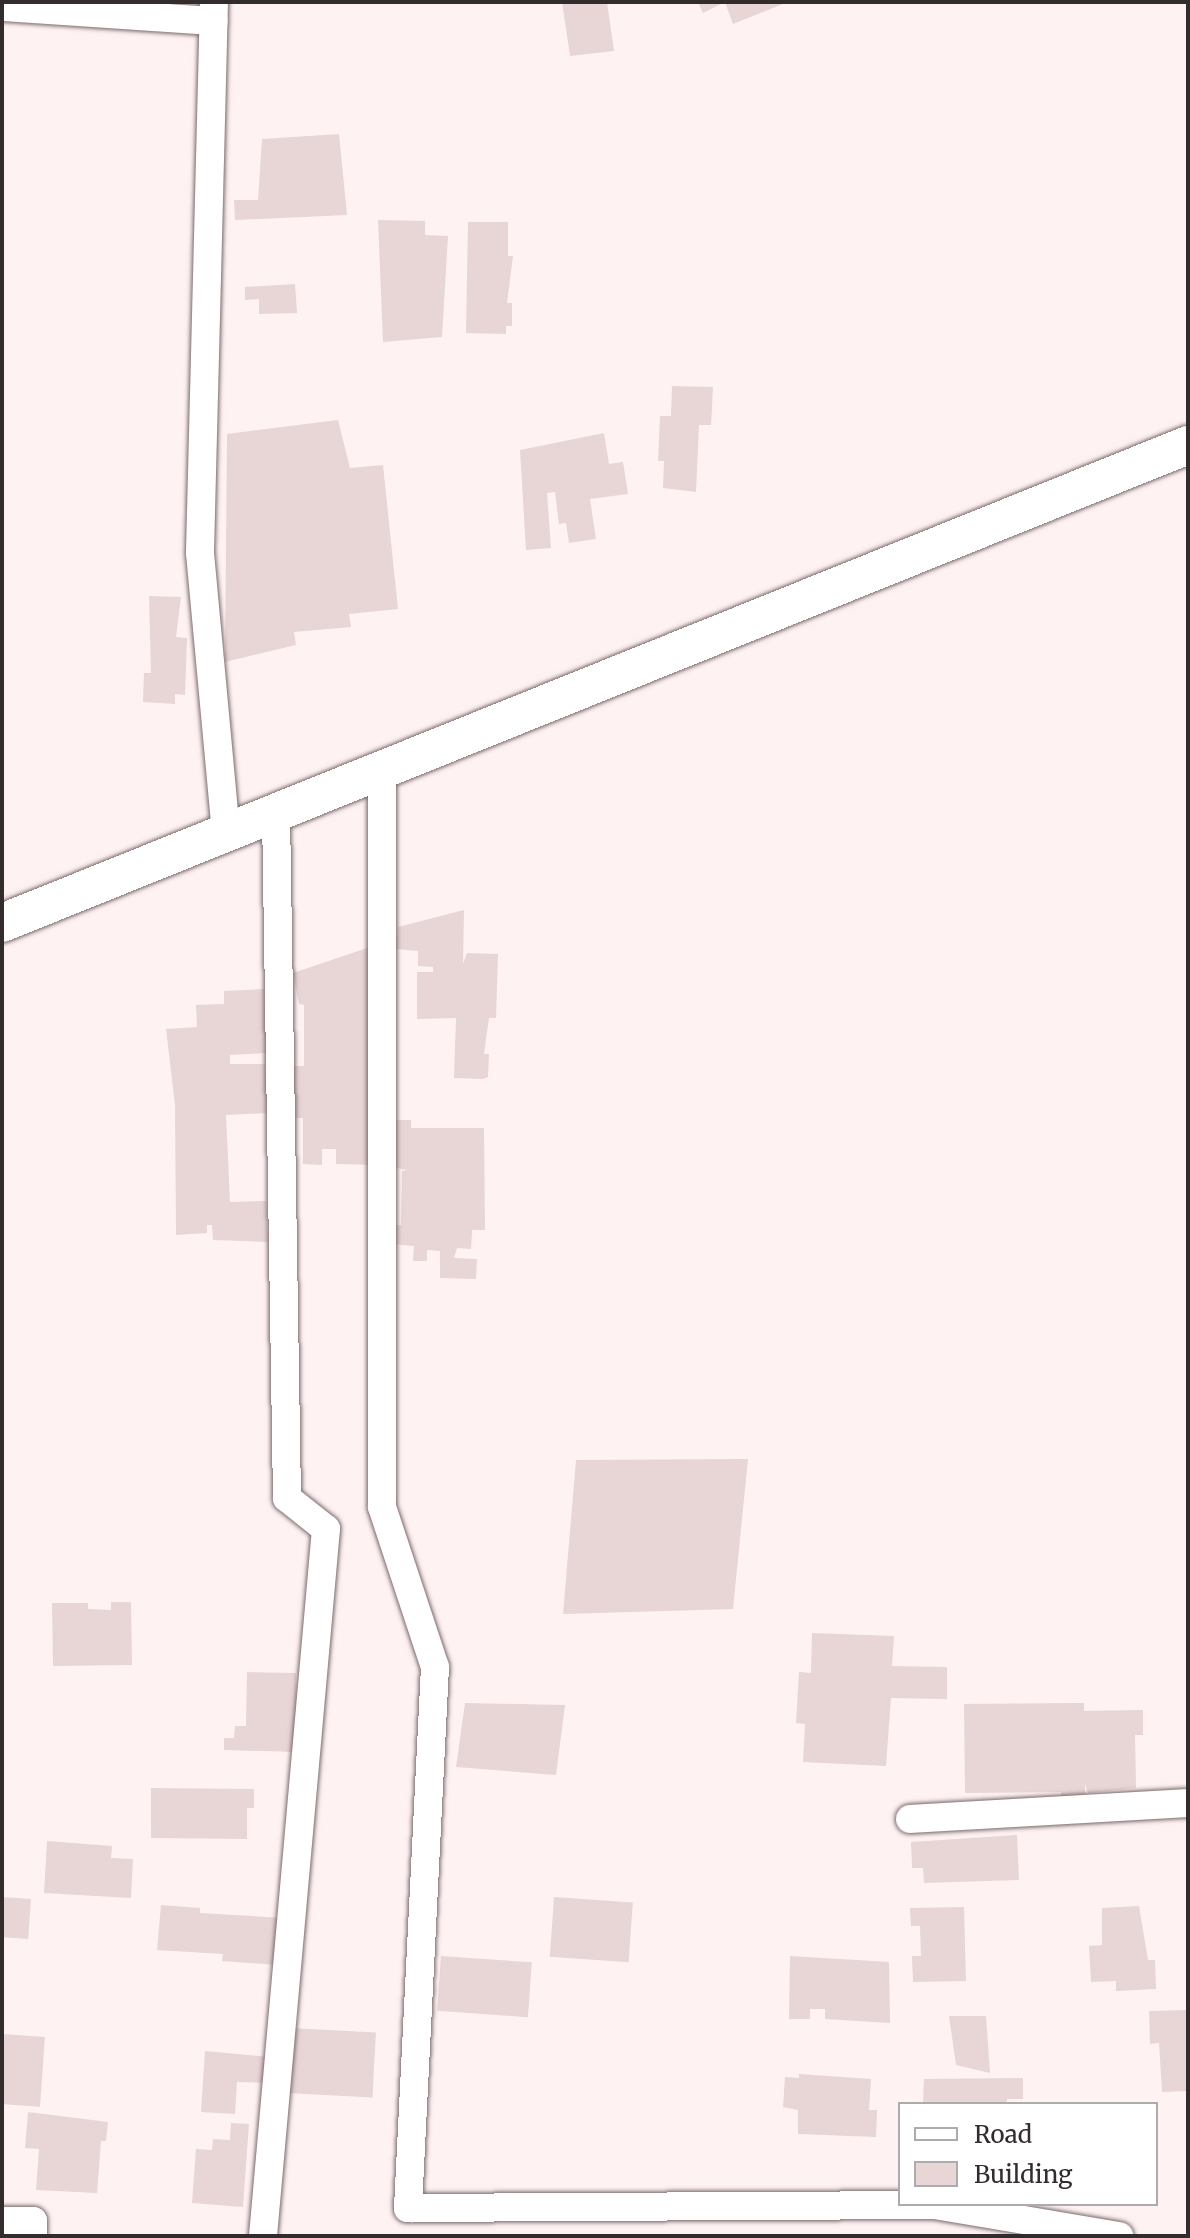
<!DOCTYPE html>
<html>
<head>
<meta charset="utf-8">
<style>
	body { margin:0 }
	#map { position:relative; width:1190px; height:2238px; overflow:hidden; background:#fef2f3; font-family:Merriweather,serif }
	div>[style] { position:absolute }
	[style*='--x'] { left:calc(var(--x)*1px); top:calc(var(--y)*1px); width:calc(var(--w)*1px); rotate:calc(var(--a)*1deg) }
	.building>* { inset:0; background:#e8d5d6; transform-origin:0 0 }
	.roads { filter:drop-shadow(0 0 2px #7b6a6b) drop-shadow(0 0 2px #7b6a6b) }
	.minor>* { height:28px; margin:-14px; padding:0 14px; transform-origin:14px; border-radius:14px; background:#fff }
	.secondary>* { height:38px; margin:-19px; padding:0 19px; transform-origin:19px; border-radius:19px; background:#fff }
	span { translate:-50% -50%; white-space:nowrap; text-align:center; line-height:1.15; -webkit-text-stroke:6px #fff; paint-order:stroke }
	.frame { position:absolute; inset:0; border:4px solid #332c2c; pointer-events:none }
	.legend { position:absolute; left:898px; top:2102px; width:260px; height:104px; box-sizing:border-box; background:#fff; border:2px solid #adabab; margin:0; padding:10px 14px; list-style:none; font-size:24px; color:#332c2c }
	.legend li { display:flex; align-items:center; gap:16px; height:40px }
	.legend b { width:40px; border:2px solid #adabab }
</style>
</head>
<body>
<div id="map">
	<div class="building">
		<i style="clip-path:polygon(562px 2px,607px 2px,614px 51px,570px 56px)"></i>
		<i style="clip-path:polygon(698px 2px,788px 2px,733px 24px,725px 2px,703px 13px)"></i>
		<i style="clip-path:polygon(339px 134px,347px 215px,235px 220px,234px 200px,258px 200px,262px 139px)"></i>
		<i style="clip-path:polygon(378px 220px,425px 221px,425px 235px,448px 236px,442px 337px,383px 342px)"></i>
		<i style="clip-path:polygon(468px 222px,508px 222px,508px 256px,513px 256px,507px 303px,512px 303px,512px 326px,506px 326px,506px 334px,466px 333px)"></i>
		<i style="clip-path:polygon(295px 284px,297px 313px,259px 314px,259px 299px,245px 300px,245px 287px)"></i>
		<i style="clip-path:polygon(672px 386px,713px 387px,711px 425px,699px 425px,696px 492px,663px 488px,664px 461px,658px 461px,660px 416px,671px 416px)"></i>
		<i style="clip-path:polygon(338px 420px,350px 468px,383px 465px,398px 609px,349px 614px,351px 627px,294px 632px,296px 645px,225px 662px,227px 434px)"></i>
		<i style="clip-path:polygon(604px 433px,609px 464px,623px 462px,628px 494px,590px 499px,596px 539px,569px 543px,566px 523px,559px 524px,555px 492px,547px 493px,551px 548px,526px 550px,520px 450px)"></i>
		<i style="clip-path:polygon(149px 596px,181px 597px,176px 637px,187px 638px,185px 695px,175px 694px,175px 704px,143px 702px,144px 673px,151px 673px)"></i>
		<i style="clip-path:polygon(464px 910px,463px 964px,467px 953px,498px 954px,496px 1018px,489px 1018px,484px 1054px,489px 1054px,488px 1077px,483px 1079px,454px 1078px,456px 1018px,417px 1019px,417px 972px,433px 972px,433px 967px,418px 966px,418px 951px,396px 949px,398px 927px)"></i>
		<i style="clip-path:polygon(376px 945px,377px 1165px,336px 1164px,336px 1149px,322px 1149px,322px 1165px,303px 1164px,303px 1118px,289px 1118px,289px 1066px,304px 1066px,304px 1005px,299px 1004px,293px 973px)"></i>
		<i style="clip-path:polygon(264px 989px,267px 1053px,230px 1055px,230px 1064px,265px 1064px,268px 1113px,226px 1115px,230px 1202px,266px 1201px,268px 1242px,213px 1240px,212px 1225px,207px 1225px,207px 1233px,176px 1235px,175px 1105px,166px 1029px,197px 1027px,196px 1005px,224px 1004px,224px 991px)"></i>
		<i style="clip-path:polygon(393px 1120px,411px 1120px,411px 1128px,484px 1128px,485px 1230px,472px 1230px,471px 1249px,457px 1248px,454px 1258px,477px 1259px,476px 1279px,440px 1278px,440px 1251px,427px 1250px,427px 1261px,413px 1261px,414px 1246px,392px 1244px,394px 1225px,401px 1225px,402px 1171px,407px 1170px,392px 1167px)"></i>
		<i style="clip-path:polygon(748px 1459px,733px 1609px,563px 1614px,576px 1460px)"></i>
		<i style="clip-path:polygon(111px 1602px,131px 1602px,132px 1665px,53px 1666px,52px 1603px,88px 1603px,88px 1609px,111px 1610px)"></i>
		<i style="clip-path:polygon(812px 1633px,894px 1636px,892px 1666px,947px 1667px,947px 1699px,891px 1698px,886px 1766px,803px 1762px,805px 1724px,796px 1723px,799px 1672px,811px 1673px)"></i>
		<i style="clip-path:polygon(247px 1672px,296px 1673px,297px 1752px,224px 1750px,224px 1738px,234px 1738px,235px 1726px,246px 1726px)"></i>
		<i style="clip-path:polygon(465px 1703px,565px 1705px,556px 1775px,456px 1767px)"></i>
		<i style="clip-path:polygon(1084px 1703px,1084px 1711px,1143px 1710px,1143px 1735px,1135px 1735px,1136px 1788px,1088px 1793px,1085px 1784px,1085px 1799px,1061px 1800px,1061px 1792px,965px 1793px,964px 1704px)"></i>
		<i style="clip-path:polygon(151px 1788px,254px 1789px,254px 1808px,247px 1808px,247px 1839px,151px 1838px)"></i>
		<i style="clip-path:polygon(1017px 1835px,1019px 1880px,924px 1883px,923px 1868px,912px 1868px,911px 1842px)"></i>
		<i style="clip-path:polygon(47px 1841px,112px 1846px,111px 1858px,133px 1859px,131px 1898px,44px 1893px)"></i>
		<i style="left:2px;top:1897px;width:29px;height:40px;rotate:4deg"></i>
		<i style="left:554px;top:1897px;width:79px;height:60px;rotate:4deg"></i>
		<i style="clip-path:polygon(161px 1905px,200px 1908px,200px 1913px,284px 1918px,279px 1965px,222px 1961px,223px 1954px,157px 1950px)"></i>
		<i style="clip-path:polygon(1139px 1906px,1148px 1960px,1155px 1960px,1156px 1989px,1116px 1991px,1116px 1981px,1091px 1982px,1089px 1946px,1102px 1945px,1102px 1908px)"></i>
		<i style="clip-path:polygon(964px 1907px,966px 1981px,913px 1982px,912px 1956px,921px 1956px,920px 1926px,911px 1926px,910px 1908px)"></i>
		<i style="left:441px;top:1956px;width:91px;height:55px;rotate:4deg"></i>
		<i style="clip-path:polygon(790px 1956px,889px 1962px,890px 2023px,825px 2019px,825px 2009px,810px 2009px,810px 2019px,789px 2019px)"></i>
		<i style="clip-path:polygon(1188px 2010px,1188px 2091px,1162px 2092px,1159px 2043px,1150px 2044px,1149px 2011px)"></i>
		<i style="clip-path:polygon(949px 2016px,986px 2016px,990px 2073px,956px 2065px)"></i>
		<i style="left:290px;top:2028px;width:86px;height:65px;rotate:3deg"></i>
		<i style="left:2px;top:2034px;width:43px;height:70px;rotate:4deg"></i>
		<i style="clip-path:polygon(205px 2051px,269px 2057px,268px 2083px,237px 2082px,235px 2114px,201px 2112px)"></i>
		<i style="clip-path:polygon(799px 2074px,871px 2079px,869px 2110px,877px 2110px,876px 2137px,798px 2134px,798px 2110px,783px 2107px,785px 2077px,799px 2078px)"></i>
		<i style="clip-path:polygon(1023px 2078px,1023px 2099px,1007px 2099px,1007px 2104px,923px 2104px,924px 2079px)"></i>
		<i style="clip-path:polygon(28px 2112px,108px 2122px,106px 2141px,101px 2141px,97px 2193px,36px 2190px,39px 2149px,25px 2148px)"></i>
		<i style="clip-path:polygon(231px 2123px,249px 2124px,243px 2207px,192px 2203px,196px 2149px,212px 2150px,213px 2139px,230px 2140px)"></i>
	</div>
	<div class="roads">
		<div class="minor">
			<i style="--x:214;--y:2;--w:551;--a:91.46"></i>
			<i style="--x:200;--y:553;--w:280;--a:84.7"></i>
			<i style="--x:2;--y:7;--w:212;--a:3.8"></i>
			<i style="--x:382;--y:770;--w:737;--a:90"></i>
			<i style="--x:382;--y:1507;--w:169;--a:71.7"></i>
			<i style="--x:435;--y:1667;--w:542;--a:92.86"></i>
			<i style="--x:408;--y:2208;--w:527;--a:-0.33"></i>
			<i style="--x:935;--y:2205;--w:187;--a:9.6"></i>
			<i style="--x:910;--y:1819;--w:278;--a:-3.3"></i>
			<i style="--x:2;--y:2221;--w:31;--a:0"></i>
			<i style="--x:33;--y:2221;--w:15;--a:90"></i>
			<i style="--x:263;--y:2236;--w:710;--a:-84.91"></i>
			<i style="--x:326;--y:1529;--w:50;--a:-141.5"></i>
			<i style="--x:287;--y:1498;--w:686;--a:-90.92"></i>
		</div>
		<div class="secondary">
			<i style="--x:2;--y:923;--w:1279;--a:-21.95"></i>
		</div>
	</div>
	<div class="frame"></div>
	<ul class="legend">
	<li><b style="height:10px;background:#fff"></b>Road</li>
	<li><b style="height:22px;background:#e8d5d6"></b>Building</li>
	</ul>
</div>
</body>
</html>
